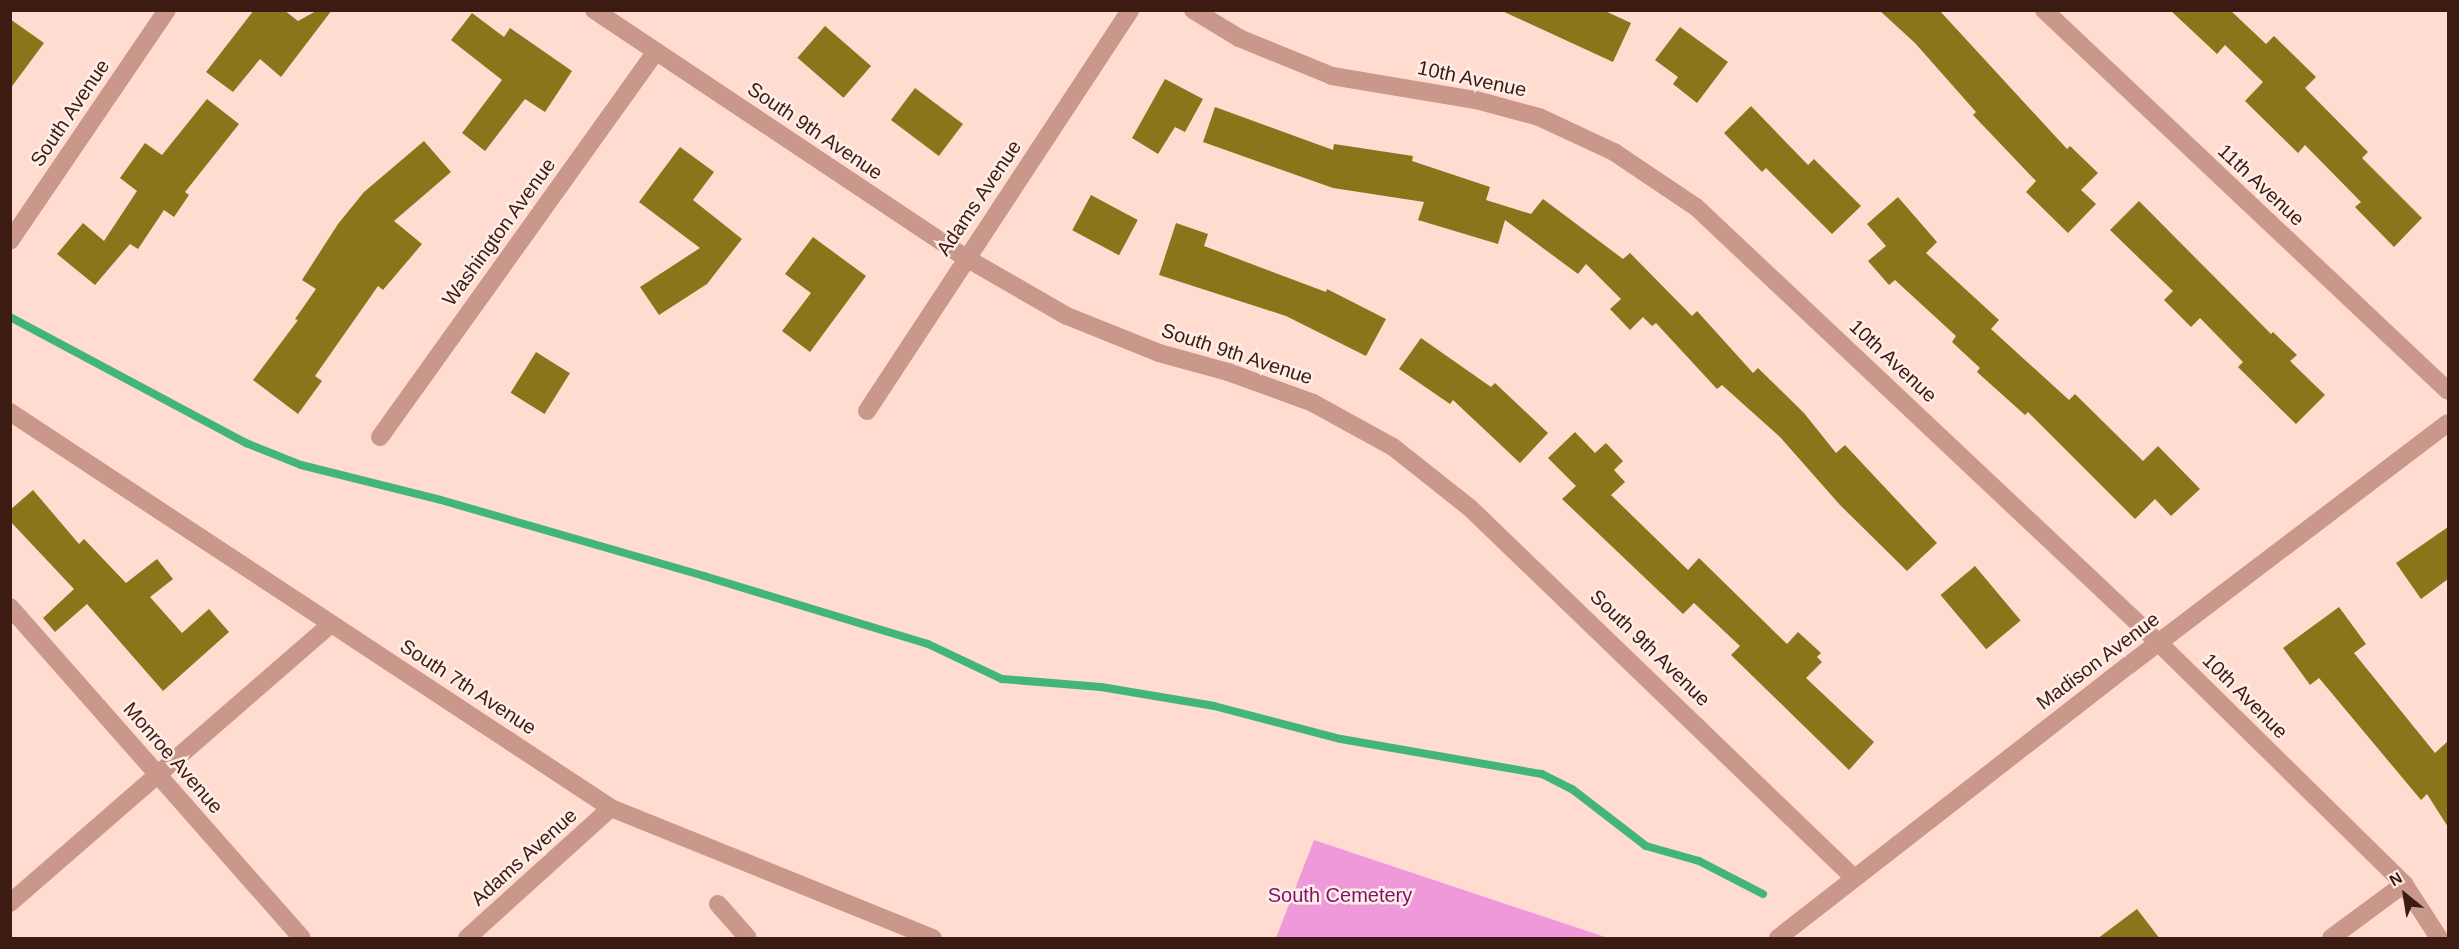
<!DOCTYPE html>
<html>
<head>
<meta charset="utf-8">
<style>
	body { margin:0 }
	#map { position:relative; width:2459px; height:949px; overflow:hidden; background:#ffdbd0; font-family:Helvetica,sans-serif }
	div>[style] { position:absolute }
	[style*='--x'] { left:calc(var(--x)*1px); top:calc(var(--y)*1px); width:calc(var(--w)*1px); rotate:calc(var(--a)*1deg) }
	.green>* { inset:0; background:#f099da }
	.stream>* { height:8px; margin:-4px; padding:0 4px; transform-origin:4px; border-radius:4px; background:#42b578 }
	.building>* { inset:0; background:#89761b; transform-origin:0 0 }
	.minor>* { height:18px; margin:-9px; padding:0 9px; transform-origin:9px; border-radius:9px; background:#c9988a }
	span { translate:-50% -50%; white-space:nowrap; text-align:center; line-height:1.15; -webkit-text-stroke:5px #ffede7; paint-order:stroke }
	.street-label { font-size:20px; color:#3b1b12 }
	.park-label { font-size:20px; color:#7e116c }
	.frame { position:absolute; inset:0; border:12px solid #3b1b12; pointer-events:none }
	.north { position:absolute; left:2375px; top:865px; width:60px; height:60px; -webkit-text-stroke:4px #ffede7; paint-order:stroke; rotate:330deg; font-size:16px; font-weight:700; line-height:24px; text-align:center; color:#3b1b12 }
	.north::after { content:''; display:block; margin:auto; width:21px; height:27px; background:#3b1b12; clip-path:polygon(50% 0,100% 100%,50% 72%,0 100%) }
</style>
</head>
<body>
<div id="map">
	<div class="green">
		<i style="clip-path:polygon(1314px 840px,1608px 938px,1276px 938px)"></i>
	</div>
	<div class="stream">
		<i style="--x:10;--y:317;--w:268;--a:28.1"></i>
		<i style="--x:246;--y:443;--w:59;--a:21.8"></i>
		<i style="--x:301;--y:465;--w:144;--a:14"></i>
		<i style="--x:441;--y:500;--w:274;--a:16.1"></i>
		<i style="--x:704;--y:576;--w:234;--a:16.9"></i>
		<i style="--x:928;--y:644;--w:82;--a:25.3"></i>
		<i style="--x:1002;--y:679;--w:99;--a:4.6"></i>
		<i style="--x:1101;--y:687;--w:115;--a:9.5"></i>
		<i style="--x:1214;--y:706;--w:131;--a:14.6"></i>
		<i style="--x:1341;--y:739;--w:204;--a:9.9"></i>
		<i style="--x:1542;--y:774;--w:34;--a:27"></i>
		<i style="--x:1572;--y:789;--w:93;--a:37.6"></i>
		<i style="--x:1646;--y:846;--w:55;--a:15.8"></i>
		<i style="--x:1699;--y:861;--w:72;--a:27.3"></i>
	</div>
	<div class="building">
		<i style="clip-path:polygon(254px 10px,284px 10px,298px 21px,318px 10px,332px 10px,281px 77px,260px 59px,233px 92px,206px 72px)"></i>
		<i style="clip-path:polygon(1500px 10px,1603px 10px,1631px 23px,1613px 62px)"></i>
		<i style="clip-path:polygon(1879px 10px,1939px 10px,2067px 149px,2070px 146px,2098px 173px,2081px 190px,2096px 204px,2068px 233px,2026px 192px,2036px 181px,1973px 115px,1976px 112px,1915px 43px)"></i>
		<i style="clip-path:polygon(2170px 10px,2230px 10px,2266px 44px,2274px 36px,2316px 77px,2305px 88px,2368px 152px,2362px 158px,2422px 218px,2394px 247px,2355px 207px,2361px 202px,2305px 145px,2298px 153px,2245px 101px,2263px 82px,2225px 45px,2217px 54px)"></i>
		<i style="clip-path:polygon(472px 13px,504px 37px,510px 28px,572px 71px,545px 112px,525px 99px,485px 151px,462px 133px,502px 80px,451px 40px)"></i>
		<i style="clip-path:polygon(10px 19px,44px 43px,10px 89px)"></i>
		<i style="left:825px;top:26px;width:61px;height:42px;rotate:41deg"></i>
		<i style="clip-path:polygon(1680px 27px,1728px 62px,1697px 103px,1673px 84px,1678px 77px,1655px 60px)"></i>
		<i style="clip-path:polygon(1165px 79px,1203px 99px,1185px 132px,1175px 127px,1158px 154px,1132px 138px)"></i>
		<i style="left:915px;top:88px;width:60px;height:40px;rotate:37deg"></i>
		<i style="clip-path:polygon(207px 99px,239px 124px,185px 192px,189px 195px,174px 217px,164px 210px,138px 249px,130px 244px,95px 285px,57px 254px,83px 223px,104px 241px,137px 191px,120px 178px,145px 143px,162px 155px)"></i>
		<i style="clip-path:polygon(1751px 106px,1808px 165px,1814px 159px,1861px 206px,1832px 234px,1766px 168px,1762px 172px,1724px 133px)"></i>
		<i style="clip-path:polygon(1215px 107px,1333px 150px,1334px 144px,1413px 156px,1412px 161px,1490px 187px,1486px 200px,1531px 214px,1543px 199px,1623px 259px,1630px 253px,1692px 316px,1697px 311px,1753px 373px,1758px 368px,1804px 413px,1836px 453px,1845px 445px,1937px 543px,1907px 571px,1840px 505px,1780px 437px,1722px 385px,1717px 389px,1656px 323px,1652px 326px,1643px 317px,1630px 330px,1610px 309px,1621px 299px,1586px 264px,1578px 274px,1505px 220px,1498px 244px,1418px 220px,1424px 202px,1333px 188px,1203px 142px)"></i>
		<i style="clip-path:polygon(424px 141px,451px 172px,394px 221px,422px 244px,383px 290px,378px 286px,315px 376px,322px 381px,298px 414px,253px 380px,298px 320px,295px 319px,316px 289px,302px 280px,338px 224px,364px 192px)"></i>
		<i style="clip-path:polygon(680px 147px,714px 172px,693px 200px,742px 239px,707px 284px,659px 315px,640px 287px,700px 248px,639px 202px)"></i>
		<i style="left:1091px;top:195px;width:53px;height:40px;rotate:28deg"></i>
		<i style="clip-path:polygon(1898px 197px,1937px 242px,1926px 253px,1999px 320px,1991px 329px,2069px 400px,2075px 394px,2143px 461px,2158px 446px,2200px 489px,2171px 516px,2155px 499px,2135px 519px,2028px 412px,2025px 415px,1977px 372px,1980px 368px,1952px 342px,1956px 336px,1895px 280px,1889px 285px,1868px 261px,1886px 246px,1867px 224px)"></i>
		<i style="clip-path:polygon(2139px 201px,2271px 334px,2273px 332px,2297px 355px,2290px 361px,2325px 395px,2296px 424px,2238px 367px,2243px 362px,2200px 318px,2191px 327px,2164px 300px,2173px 291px,2110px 230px)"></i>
		<i style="clip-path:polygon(1176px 223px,1208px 234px,1204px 246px,1326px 292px,1327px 289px,1386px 319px,1366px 356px,1286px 316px,1159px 275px)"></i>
		<i style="clip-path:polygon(813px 237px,866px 276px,810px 352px,782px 331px,811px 293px,785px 274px)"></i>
		<i style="clip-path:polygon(1421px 338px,1491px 387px,1495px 383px,1548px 433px,1520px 463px,1453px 400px,1450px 404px,1399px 369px)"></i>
		<i style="left:536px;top:352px;width:40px;height:48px;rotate:32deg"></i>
		<i style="clip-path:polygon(1575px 432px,1595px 453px,1606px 443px,1623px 461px,1614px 470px,1625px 482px,1611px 495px,1688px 570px,1699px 558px,1787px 644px,1798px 632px,1821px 653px,1817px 657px,1822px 662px,1806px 678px,1874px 742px,1849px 770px,1731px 655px,1740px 646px,1694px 603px,1683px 614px,1562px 499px,1576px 486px,1548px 458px)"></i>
		<i style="clip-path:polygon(33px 490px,79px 544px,84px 539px,126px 583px,157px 559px,173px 579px,150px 597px,182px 633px,209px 609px,229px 632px,163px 691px,87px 604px,55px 632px,43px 618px,74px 589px,10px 521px,10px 510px)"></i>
		<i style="clip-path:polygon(2448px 527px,2448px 579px,2421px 599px,2396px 563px)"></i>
		<i style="left:1975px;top:566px;width:71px;height:45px;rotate:50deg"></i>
		<i style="clip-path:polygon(2339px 607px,2366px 644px,2354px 653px,2435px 753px,2448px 741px,2448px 827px,2427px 794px,2421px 800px,2319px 678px,2310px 685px,2283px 648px)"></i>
		<i style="clip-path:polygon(2137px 909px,2160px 939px,2097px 939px)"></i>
	</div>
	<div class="minor">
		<i style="--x:594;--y:10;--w:447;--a:33.7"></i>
		<i style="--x:966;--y:258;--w:116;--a:29.9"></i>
		<i style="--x:1067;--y:316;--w:99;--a:21.9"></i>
		<i style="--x:1159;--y:353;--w:72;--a:15.4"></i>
		<i style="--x:1228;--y:372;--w:90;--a:20"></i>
		<i style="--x:1313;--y:403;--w:91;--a:28.8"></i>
		<i style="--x:1393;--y:447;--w:98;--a:38.4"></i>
		<i style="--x:1470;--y:508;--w:532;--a:43.93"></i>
		<i style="--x:1193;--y:10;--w:54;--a:31.3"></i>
		<i style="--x:1239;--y:38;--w:100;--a:22.2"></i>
		<i style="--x:1332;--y:76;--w:146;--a:9.5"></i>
		<i style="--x:1476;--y:100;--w:65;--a:15.1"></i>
		<i style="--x:1539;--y:117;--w:83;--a:25"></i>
		<i style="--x:1614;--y:152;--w:99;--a:33.9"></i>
		<i style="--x:1696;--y:207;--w:636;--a:43.28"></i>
		<i style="--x:2159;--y:643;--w:344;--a:44.5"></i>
		<i style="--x:2404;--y:884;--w:64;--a:57.1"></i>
		<i style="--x:2044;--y:10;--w:555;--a:43.32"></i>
		<i style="--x:10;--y:241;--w:279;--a:-55.8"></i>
		<i style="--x:867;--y:411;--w:480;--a:-56.7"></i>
		<i style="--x:10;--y:412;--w:720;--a:33.38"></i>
		<i style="--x:611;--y:808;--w:347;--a:22"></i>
		<i style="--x:380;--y:437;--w:474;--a:-54.4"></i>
		<i style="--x:10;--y:607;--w:441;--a:48.6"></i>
		<i style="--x:10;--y:903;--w:425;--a:-41"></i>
		<i style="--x:718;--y:904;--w:45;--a:48.6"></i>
		<i style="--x:467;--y:938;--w:194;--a:-42.1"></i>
		<i style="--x:1778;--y:938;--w:445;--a:-37.9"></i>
		<i style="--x:2129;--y:665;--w:400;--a:-37.2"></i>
		<i style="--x:2331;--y:938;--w:91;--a:-36.5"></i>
	</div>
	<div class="street-label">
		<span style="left:1472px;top:79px;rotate:12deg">10th Avenue</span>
		<span style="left:70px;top:113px;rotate:-56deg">South Avenue</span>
		<span style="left:815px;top:131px;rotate:34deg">South 9th Avenue</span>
		<span style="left:2261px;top:185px;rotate:43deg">11th Avenue</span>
		<span style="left:979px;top:198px;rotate:-56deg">Adams Avenue</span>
		<span style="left:499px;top:232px;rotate:-54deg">Washington Avenue</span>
		<span style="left:1237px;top:354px;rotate:18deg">South 9th Avenue</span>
		<span style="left:1893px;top:361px;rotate:43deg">10th Avenue</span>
		<span style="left:1650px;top:648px;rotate:44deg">South 9th Avenue</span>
		<span style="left:2098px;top:661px;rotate:-37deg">Madison Avenue</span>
		<span style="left:468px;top:687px;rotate:33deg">South 7th Avenue</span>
		<span style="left:2245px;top:696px;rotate:45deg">10th Avenue</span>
		<span style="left:173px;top:758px;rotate:49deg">Monroe Avenue</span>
		<span style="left:524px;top:857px;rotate:-42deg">Adams Avenue</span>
	</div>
	<div class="park-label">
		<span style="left:1340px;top:895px">South Cemetery</span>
	</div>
	<div class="frame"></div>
	<div class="north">N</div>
</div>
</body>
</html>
